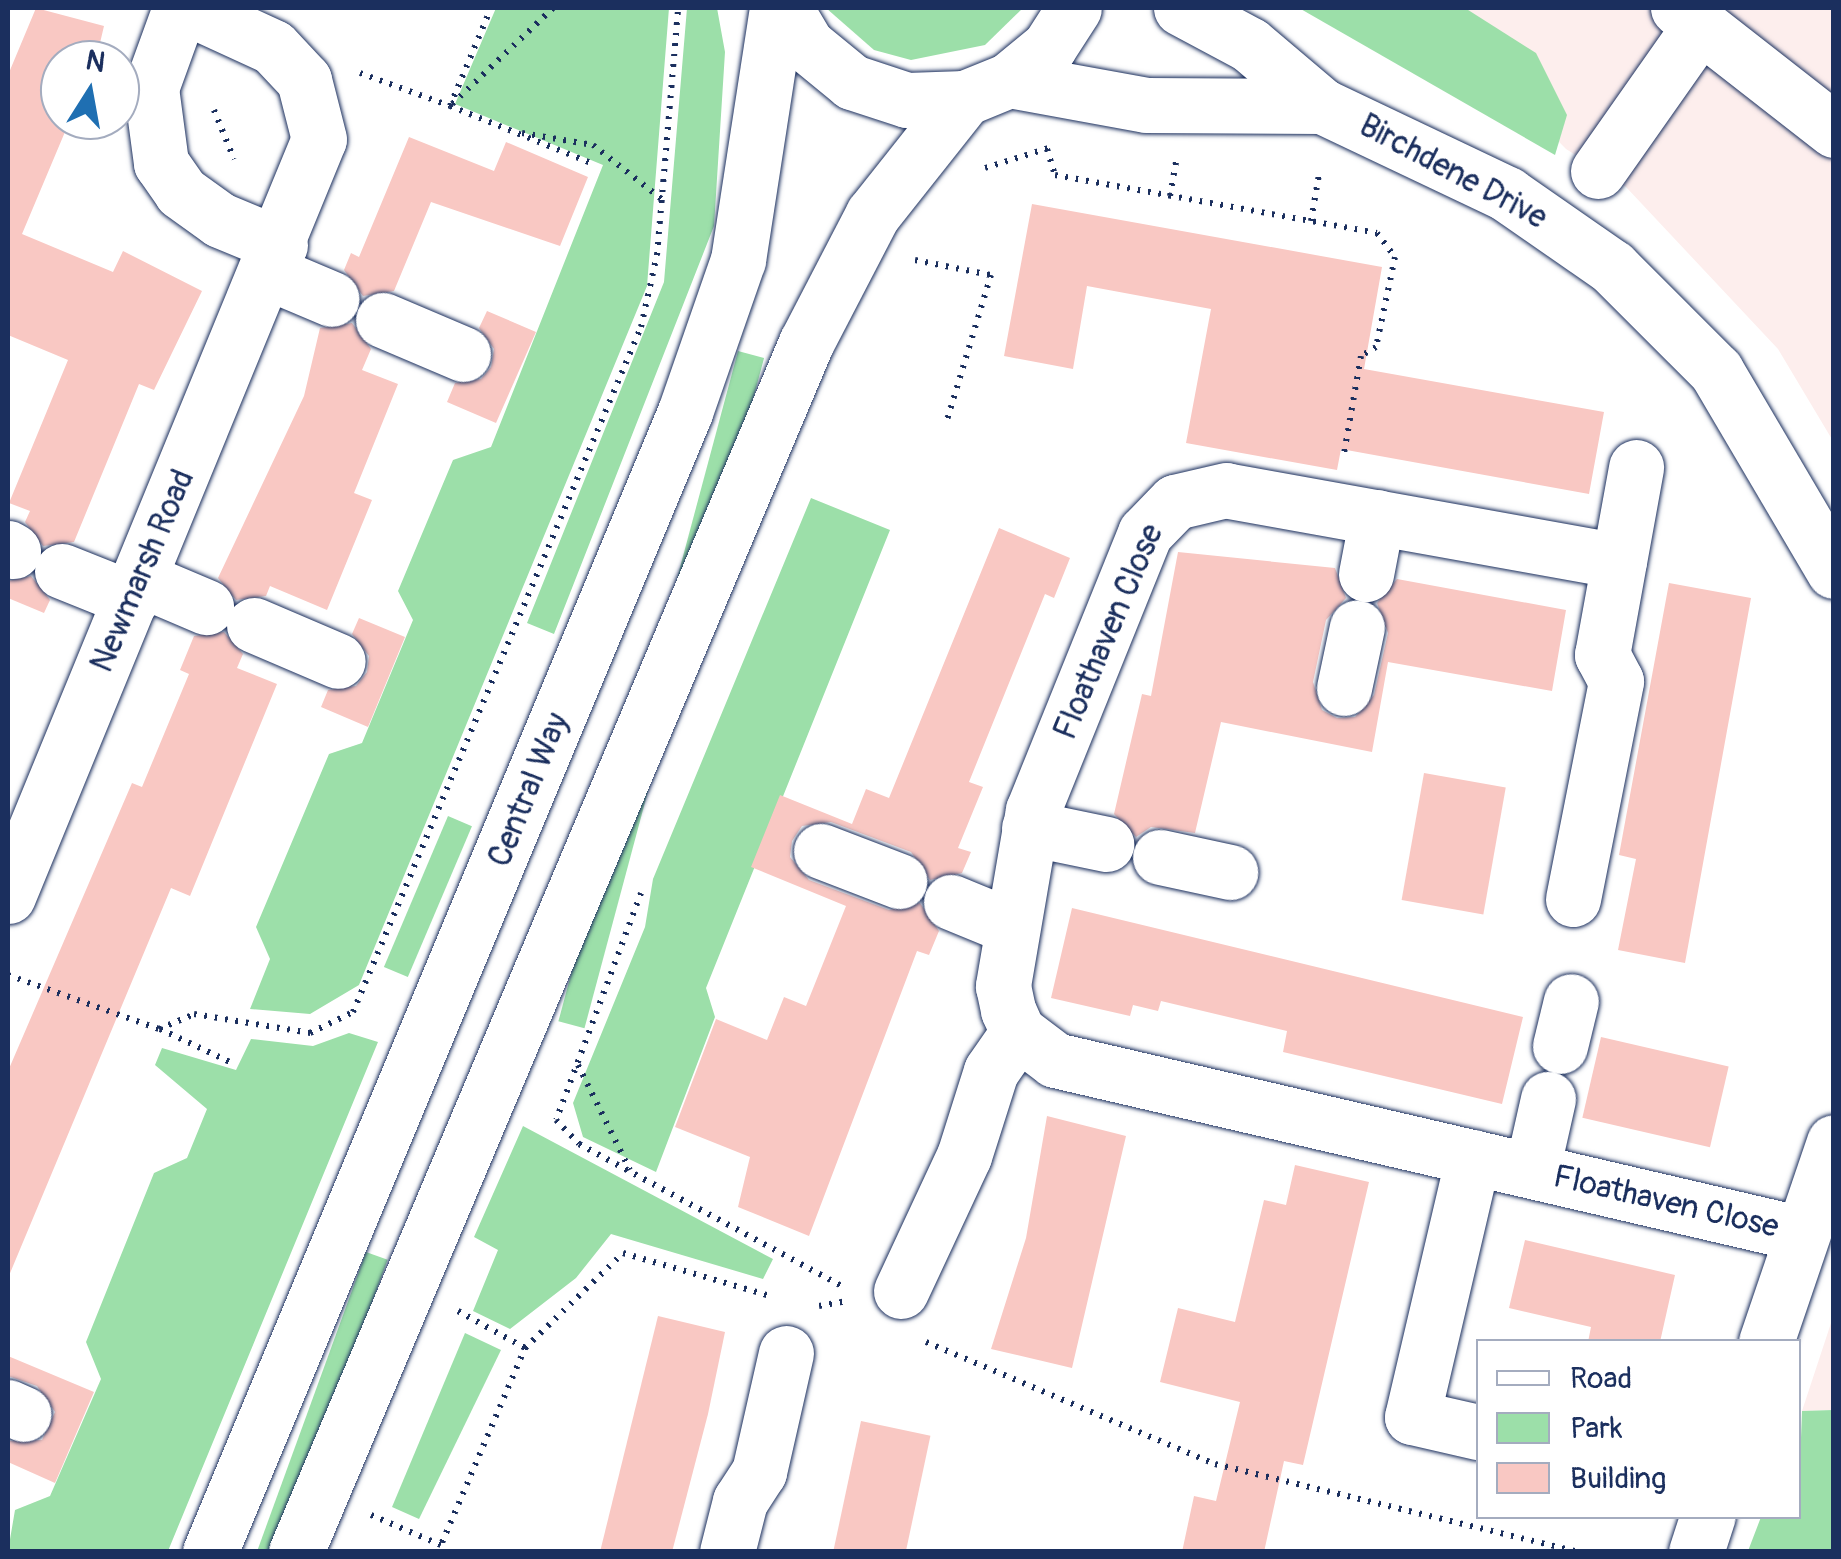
<!DOCTYPE html>
<html>
<head>
<meta charset="utf-8">
<style>
	body { margin:0 }
	#map { position:relative; width:1841px; height:1559px; overflow:hidden; background:#fff; font-family:Pangolin,sans-serif }
	div>[style] { position:absolute }
	[style*='--x'] { left:calc(var(--x)*1px); top:calc(var(--y)*1px); width:calc(var(--w)*1px); rotate:calc(var(--a)*1deg) }
	.built>* { inset:0; background:#fdeeed }
	.green>* { inset:0; background:#9cdfa9; transform-origin:0 0 }
	.building>* { inset:0; background:#f9c8c3; transform-origin:0 0 }
	.path>* { height:6px; margin-top:-3px; transform-origin:0; background:repeating-linear-gradient(90deg,#1b2f5e 0 2.5px,transparent 0 10.5px) }
	.roads { filter:drop-shadow(0 0 2px #1b2f5e) drop-shadow(0 0 2px #1b2f5e) }
	.minor>* { height:55px; margin:-27.5px; padding:0 27.5px; transform-origin:27.5px; border-radius:27.5px; background:#fff }
	.major>* { height:55px; margin:-27.5px; padding:0 27.5px; transform-origin:27.5px; border-radius:27.5px; background:#fff }
	span { translate:-50% -50%; white-space:nowrap; text-align:center; line-height:1.15; -webkit-text-stroke:8px #fff; paint-order:stroke }
	.street-label { font-size:32px; color:#1b2f5e }
	.frame { position:absolute; inset:0; border:10px solid #1b2f5e; pointer-events:none }
	.legend { position:absolute; left:1476px; top:1339px; width:325px; height:180px; box-sizing:border-box; background:#fff; border:2px solid #a4acbf; margin:0; padding:12px 18px; list-style:none; font-size:30px; color:#1b2f5e }
	.legend li { display:flex; align-items:center; gap:20px; height:50px }
	.legend b { width:50px; border:2px solid #a4acbf }
	.north { position:absolute; left:40px; top:40px; width:100px; height:100px; box-sizing:border-box; background:#fff; border:2px solid #a4acbf; border-radius:50%; rotate:11deg; font-size:28px; font-weight:700; line-height:40px; text-align:center; color:#1b2f5e }
	.north::after { content:''; display:block; margin:auto; width:35px; height:45px; background:#1f6fb2; clip-path:polygon(50% 0,100% 100%,50% 72%,0 100%) }
</style>
</head>
<body>
<div id="map">
	<div class="built">
		<i style="clip-path:polygon(1383px 8px,1833px 8px,1833px 441px,1778px 349px,1626px 187px,1566px 149px,1504px 86px)"></i>
		<i style="clip-path:polygon(1833px 1317px,1833px 1410px,1802px 1411px)"></i>
	</div>
	<div class="green">
		<i style="clip-path:polygon(496px 8px,669px 8px,647px 286px,359px 985px,310px 1014px,250px 1009px,270px 959px,256px 927px,329px 754px,362px 743px,413px 620px,398px 591px,453px 460px,491px 447px,603px 165px,455px 104px)"></i>
		<i style="clip-path:polygon(687px 8px,717px 8px,725px 52px,714px 226px,554px 634px,527px 623px,664px 282px)"></i>
		<i style="clip-path:polygon(826px 8px,1023px 8px,985px 45px,911px 60px,874px 50px)"></i>
		<i style="clip-path:polygon(1299px 8px,1465px 8px,1536px 53px,1567px 115px,1555px 155px)"></i>
		<i style="left:738px;top:351px;width:27px;height:694px;rotate:15deg"></i>
		<i style="clip-path:polygon(811px 498px,890px 530px,706px 988px,715px 1017px,656px 1172px,583px 1137px,573px 1103px,645px 927px,653px 879px)"></i>
		<i style="left:448px;top:816px;width:26px;height:164px;rotate:23deg"></i>
		<i style="clip-path:polygon(349px 1033px,378px 1042px,168px 1551px,8px 1551px,15px 1510px,50px 1496px,101px 1379px,86px 1342px,154px 1173px,187px 1158px,207px 1109px,155px 1065px,162px 1048px,236px 1070px,251px 1039px,313px 1046px)"></i>
		<i style="clip-path:polygon(523px 1126px,773px 1259px,763px 1279px,611px 1234px,576px 1278px,510px 1329px,473px 1311px,498px 1250px,474px 1237px)"></i>
		<i style="left:366px;top:1252px;width:23px;height:325px;rotate:20deg"></i>
		<i style="clip-path:polygon(465px 1333px,501px 1350px,419px 1519px,392px 1507px)"></i>
		<i style="clip-path:polygon(1833px 1410px,1833px 1551px,1748px 1551px,1761px 1517px,1798px 1516px,1802px 1411px)"></i>
	</div>
	<div class="building">
		<i style="clip-path:polygon(36px 8px,104px 26px,96px 60px,60px 60px,60px 120px,70px 120px,22px 234px,113px 272px,123px 251px,202px 291px,154px 390px,139px 384px,74px 542px,43px 546px,25px 522px,30px 511px,9px 503px,68px 360px,8px 335px,8px 75px)"></i>
		<i style="clip-path:polygon(409px 137px,494px 171px,506px 142px,588px 177px,560px 246px,431px 202px,394px 291px,363px 296px,344px 270px,351px 253px,359px 257px)"></i>
		<i style="clip-path:polygon(1032px 204px,1382px 267px,1364px 369px,1604px 412px,1589px 494px,1341px 449px,1337px 470px,1186px 443px,1211px 309px,1087px 286px,1073px 369px,1004px 356px)"></i>
		<i style="clip-path:polygon(487px 311px,536px 332px,496px 423px,447px 402px,455px 383px,481px 379px,491px 367px,494px 349px,479px 328px)"></i>
		<i style="clip-path:polygon(352px 323px,371px 349px,362px 370px,398px 384px,354px 493px,372px 500px,327px 610px,270px 586px,266px 596px,236px 600px,218px 578px,304px 396px,320px 328px)"></i>
		<i style="clip-path:polygon(999px 528px,1070px 558px,1054px 598px,1045px 594px,969px 782px,983px 787px,958px 848px,971px 852px,962px 873px,930px 880px,911px 852px,831px 822px,802px 826px,792px 841px,790px 857px,809px 880px,889px 910px,920px 903px,939px 931px,929px 955px,917px 951px,809px 1236px,738px 1207px,750px 1157px,675px 1127px,716px 1019px,767px 1040px,784px 997px,806px 1006px,846px 906px,751px 867px,780px 795px,852px 824px,866px 789px,889px 798px)"></i>
		<i style="clip-path:polygon(1178px 552px,1335px 568px,1346px 598px,1326px 620px,1313px 682px,1322px 710px,1337px 718px,1355px 717px,1374px 695px,1388px 633px,1377px 603px,1397px 579px,1566px 610px,1552px 691px,1388px 662px,1372px 752px,1221px 722px,1195px 833px,1151px 827px,1136px 837px,1114px 814px,1142px 694px,1151px 696px)"></i>
		<i style="clip-path:polygon(31px 576px,50px 600px,44px 613px,8px 598px,8px 581px)"></i>
		<i style="clip-path:polygon(1669px 583px,1751px 598px,1685px 963px,1618px 950px,1636px 859px,1619px 855px)"></i>
		<i style="clip-path:polygon(359px 618px,405px 637px,368px 727px,321px 707px,328px 690px,356px 686px,367px 672px,369px 656px,352px 634px)"></i>
		<i style="clip-path:polygon(224px 632px,243px 654px,237px 668px,277px 684px,190px 896px,171px 888px,8px 1278px,8px 1071px,132px 783px,142px 787px,189px 674px,180px 670px,194px 636px)"></i>
		<i style="left:1424px;top:773px;width:83px;height:129px;rotate:10deg"></i>
		<i style="clip-path:polygon(1072px 908px,1523px 1017px,1502px 1104px,1283px 1052px,1287px 1031px,1161px 1001px,1158px 1011px,1133px 1005px,1130px 1016px,1051px 998px)"></i>
		<i style="left:1601px;top:1037px;width:131px;height:83px;rotate:13deg"></i>
		<i style="clip-path:polygon(1047px 1116px,1126px 1136px,1072px 1368px,991px 1349px,1026px 1238px)"></i>
		<i style="clip-path:polygon(1295px 1165px,1369px 1182px,1303px 1465px,1284px 1461px,1264px 1552px,1182px 1552px,1194px 1496px,1216px 1501px,1240px 1402px,1160px 1382px,1178px 1308px,1235px 1322px,1264px 1200px,1286px 1205px)"></i>
		<i style="clip-path:polygon(1525px 1240px,1675px 1275px,1660px 1342px,1588px 1342px,1591px 1327px,1509px 1308px)"></i>
		<i style="clip-path:polygon(658px 1316px,725px 1332px,708px 1414px,672px 1552px,600px 1552px)"></i>
		<i style="clip-path:polygon(8px 1356px,94px 1392px,55px 1483px,8px 1462px,8px 1441px,42px 1440px,55px 1412px,37px 1386px,8px 1376px)"></i>
		<i style="left:861px;top:1421px;width:71px;height:134px;rotate:12deg"></i>
	</div>
	<div class="path">
		<i style="--x:553;--y:8;--w:142;--a:136.4"></i>
		<i style="--x:450;--y:106;--w:152;--a:22"></i>
		<i style="--x:360;--y:73;--w:96;--a:20.1"></i>
		<i style="--x:450;--y:106;--w:106;--a:-67.3"></i>
		<i style="--x:214;--y:110;--w:53;--a:67.8"></i>
		<i style="--x:522;--y:133;--w:72;--a:9.6"></i>
		<i style="--x:593;--y:145;--w:89;--a:38.2"></i>
		<i style="--x:1047;--y:149;--w:27;--a:73"></i>
		<i style="--x:1055;--y:175;--w:327;--a:10.2"></i>
		<i style="--x:1377;--y:233;--w:30;--a:53"></i>
		<i style="--x:1395;--y:257;--w:92;--a:101.9"></i>
		<i style="--x:1376;--y:347;--w:17;--a:149"></i>
		<i style="--x:1361;--y:356;--w:98;--a:99.9"></i>
		<i style="--x:985;--y:168;--w:67;--a:-17.4"></i>
		<i style="--x:1170;--y:196;--w:36;--a:-80"></i>
		<i style="--x:1311;--y:221;--w:48;--a:-80.3"></i>
		<i style="--x:915;--y:260;--w:77;--a:11.2"></i>
		<i style="--x:991;--y:275;--w:155;--a:106.9"></i>
		<i style="--x:641;--y:893;--w:242;--a:110.5"></i>
		<i style="--x:556;--y:1120;--w:33;--a:46"></i>
		<i style="--x:579;--y:1144;--w:302;--a:28.4"></i>
		<i style="--x:8;--y:975;--w:160;--a:19.7"></i>
		<i style="--x:159;--y:1029;--w:38;--a:-23"></i>
		<i style="--x:194;--y:1014;--w:118;--a:9.3"></i>
		<i style="--x:310;--y:1033;--w:48;--a:-26"></i>
		<i style="--x:353;--y:1012;--w:743;--a:-67.2"></i>
		<i style="--x:641;--y:327;--w:74;--a:-77.5"></i>
		<i style="--x:657;--y:255;--w:248;--a:-85.1"></i>
		<i style="--x:160;--y:1029;--w:82;--a:25.3"></i>
		<i style="--x:578;--y:1065;--w:117;--a:63.7"></i>
		<i style="--x:819;--y:1306;--w:27;--a:-10"></i>
		<i style="--x:458;--y:1311;--w:77;--a:28.9"></i>
		<i style="--x:926;--y:1342;--w:314;--a:22.9"></i>
		<i style="--x:1215;--y:1464;--w:374;--a:13.6"></i>
		<i style="--x:371;--y:1515;--w:76;--a:23.2"></i>
		<i style="--x:438;--y:1552;--w:222;--a:-66.9"></i>
		<i style="--x:525;--y:1348;--w:136;--a:-44.1"></i>
		<i style="--x:623;--y:1253;--w:156;--a:16.3"></i>
	</div>
	<div class="roads">
		<div class="minor">
			<i style="--x:180;--y:8;--w:85;--a:109.9"></i>
			<i style="--x:151;--y:88;--w:76;--a:82.4"></i>
			<i style="--x:161;--y:163;--w:35;--a:55"></i>
			<i style="--x:181;--y:192;--w:48;--a:35.7"></i>
			<i style="--x:220;--y:220;--w:65;--a:22.6"></i>
			<i style="--x:1181;--y:8;--w:78;--a:28.2"></i>
			<i style="--x:1250;--y:45;--w:94;--a:40.3"></i>
			<i style="--x:1322;--y:106;--w:205;--a:25.4"></i>
			<i style="--x:1507;--y:194;--w:128;--a:34.8"></i>
			<i style="--x:1612;--y:267;--w:147;--a:45"></i>
			<i style="--x:1716;--y:371;--w:232;--a:59.5"></i>
			<i style="--x:1678;--y:8;--w:198;--a:38"></i>
			<i style="--x:1009;--y:80;--w:139;--a:10.3"></i>
			<i style="--x:1146;--y:105;--w:176;--a:0.3"></i>
			<i style="--x:1598;--y:171;--w:177;--a:-54.9"></i>
			<i style="--x:268;--y:272;--w:69;--a:22.9"></i>
			<i style="--x:383;--y:320;--w:87;--a:23"></i>
			<i style="--x:8;--y:548;--w:6;--a:31"></i>
			<i style="--x:1619;--y:561;--w:399;--a:-169.8"></i>
			<i style="--x:1226;--y:490;--w:52;--a:166.8"></i>
			<i style="--x:1175;--y:502;--w:43;--a:134.1"></i>
			<i style="--x:1145;--y:533;--w:299;--a:112"></i>
			<i style="--x:1033;--y:810;--w:179;--a:99.7"></i>
			<i style="--x:1003;--y:986;--w:25;--a:78"></i>
			<i style="--x:1008;--y:1010;--w:24;--a:66"></i>
			<i style="--x:1018;--y:1032;--w:46;--a:37.1"></i>
			<i style="--x:1055;--y:1060;--w:767;--a:13.11"></i>
			<i style="--x:62;--y:571;--w:75;--a:21.8"></i>
			<i style="--x:1366;--y:574;--w:58;--a:-79.1"></i>
			<i style="--x:140;--y:579;--w:72;--a:23"></i>
			<i style="--x:254;--y:625;--w:91;--a:23.2"></i>
			<i style="--x:1344;--y:688;--w:62;--a:-78"></i>
			<i style="--x:1029;--y:828;--w:79;--a:11.7"></i>
			<i style="--x:821;--y:851;--w:84;--a:21"></i>
			<i style="--x:1160;--y:857;--w:72;--a:12.1"></i>
			<i style="--x:8;--y:896;--w:818;--a:-67.67"></i>
			<i style="--x:319;--y:139;--w:61;--a:-104.3"></i>
			<i style="--x:304;--y:80;--w:45;--a:-133.2"></i>
			<i style="--x:273;--y:47;--w:94;--a:-155.4"></i>
			<i style="--x:1573;--y:899;--w:222;--a:-78.8"></i>
			<i style="--x:1616;--y:681;--w:30;--a:-118"></i>
			<i style="--x:1602;--y:655;--w:191;--a:-79.7"></i>
			<i style="--x:951;--y:902;--w:66;--a:22.3"></i>
			<i style="--x:1560;--y:1046;--w:46;--a:-76.3"></i>
			<i style="--x:1473;--y:1157;--w:267;--a:103.2"></i>
			<i style="--x:1412;--y:1417;--w:68;--a:12.8"></i>
			<i style="--x:1532;--y:1170;--w:73;--a:-77.3"></i>
			<i style="--x:901;--y:1291;--w:149;--a:-65"></i>
			<i style="--x:964;--y:1156;--w:89;--a:-72.4"></i>
			<i style="--x:991;--y:1071;--w:47;--a:-55.3"></i>
			<i style="--x:1766;--y:1342;--w:211;--a:-71.2"></i>
			<i style="--x:8;--y:1407;--w:17;--a:24"></i>
			<i style="--x:727;--y:1552;--w:53;--a:-75.7"></i>
			<i style="--x:740;--y:1501;--w:35;--a:-57"></i>
			<i style="--x:759;--y:1472;--w:122;--a:-77.2"></i>
			<i style="--x:1696;--y:1552;--w:38;--a:-72"></i>
		</div>
		<div class="major">
			<i style="--x:785;--y:8;--w:43;--a:59.3"></i>
			<i style="--x:807;--y:45;--w:58;--a:39.4"></i>
			<i style="--x:852;--y:82;--w:58;--a:18.1"></i>
			<i style="--x:907;--y:100;--w:58;--a:-2"></i>
			<i style="--x:965;--y:98;--w:48;--a:-22.2"></i>
			<i style="--x:1009;--y:80;--w:52;--a:-39.5"></i>
			<i style="--x:1049;--y:47;--w:46;--a:-57.3"></i>
			<i style="--x:210;--y:1552;--w:1235;--a:-67.38"></i>
			<i style="--x:685;--y:412;--w:161;--a:-70.8"></i>
			<i style="--x:738;--y:260;--w:255;--a:-81.2"></i>
			<i style="--x:296;--y:1552;--w:1312;--a:-67.13"></i>
			<i style="--x:806;--y:343;--w:145;--a:-62.6"></i>
			<i style="--x:873;--y:214;--w:148;--a:-51.6"></i>
		</div>
	</div>
	<div class="street-label">
		<span style="left:1453px;top:172px;rotate:28deg">Birchdene Drive</span>
		<span style="left:143px;top:571px;rotate:-67deg">Newmarsh Road</span>
		<span style="left:1109px;top:632px;rotate:-67deg">Floathaven Close</span>
		<span style="left:529px;top:790px;rotate:-68deg">Central Way</span>
		<span style="left:1666px;top:1202px;rotate:13deg">Floathaven Close</span>
	</div>
	<div class="frame"></div>
	<ul class="legend">
	<li><b style="height:12px;background:#fff"></b>Road</li>
	<li><b style="height:28px;background:#9cdfa9"></b>Park</li>
	<li><b style="height:28px;background:#f9c8c3"></b>Building</li>
	</ul>
	<div class="north">N</div>
</div>
</body>
</html>
